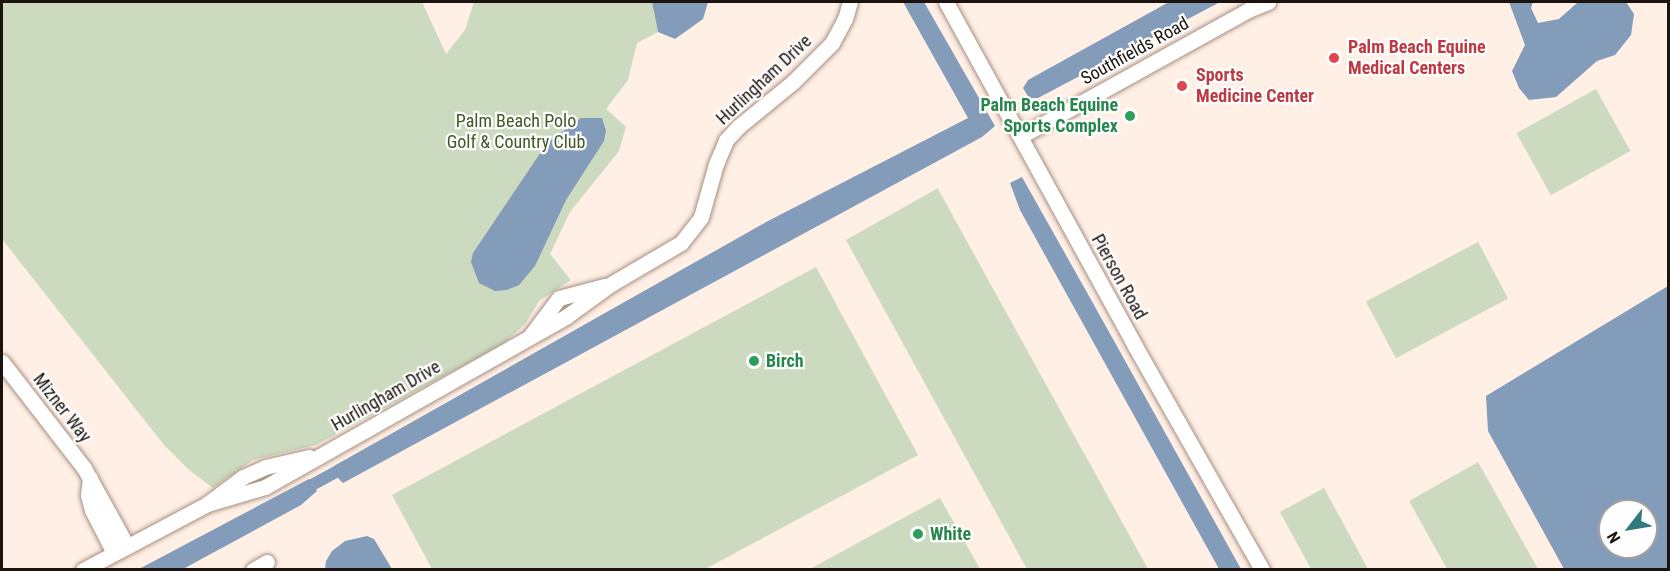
<!DOCTYPE html>
<html>
<head>
<meta charset="utf-8">
<style>
	body { margin:0 }
	#map { position:relative; width:1670px; height:571px; overflow:hidden; background:#ffefe5; font-family:"Roboto Condensed",sans-serif }
	div>[style] { position:absolute }
	[style*='--x'] { left:calc(var(--x)*1px); top:calc(var(--y)*1px); width:calc(var(--w)*1px); rotate:calc(var(--a)*1deg) }
	.green>* { inset:0; background:#ccdabf; transform-origin:0 0 }
	.water>* { inset:0; background:#839cba }
	.canal>* { height:12px; margin:-6px; padding:0 6px; transform-origin:6px; border-radius:6px; background:#839cba }
	.roads { filter:drop-shadow(0 0 2px #a78f80) drop-shadow(0 0 2px #a78f80) }
	.minor>* { height:15px; margin:-7.5px; padding:0 7.5px; transform-origin:7.5px; border-radius:7.5px; background:#fff }
	.dots>* { width:16px; height:16px; translate:-50% -50%; box-sizing:border-box; border:3px solid #fff; border-radius:50% }
	span { translate:-50% -50%; white-space:nowrap; text-align:center; line-height:1.15; -webkit-text-stroke:4.5px #fff; paint-order:stroke }
	.health-label { font-size:18px; color:#be3a42; font-weight:700 }
	.left { translate:0 -50%; text-align:left }
	.street-label { font-size:18px; color:#1c130e }
	.leisure-label { font-size:18px; color:#27864d; font-weight:700 }
	.right { translate:-100% -50%; text-align:right }
	.park-label { font-size:18px; color:#405926 }
	.frame { position:absolute; inset:0; border:3px solid #1c130e; pointer-events:none }
	.north { position:absolute; left:1598px; top:499px; width:60px; height:60px; box-sizing:border-box; background:#fff; border:2px solid #a4a19f; border-radius:50%; rotate:239deg; font-size:16px; font-weight:700; line-height:24px; text-align:center; color:#1c130e }
	.north::after { content:''; display:block; margin:auto; width:21px; height:27px; background:#327b7d; clip-path:polygon(50% 0,100% 100%,50% 72%,0 100%) }
</style>
</head>
<body>
<div id="map">
	<div class="green">
		<i style="clip-path:polygon(2px 2px,422px 2px,446px 54px,465px 30px,474px 2px,652px 2px,658px 32px,637px 43px,628px 80px,606px 109px,626px 127px,619px 151px,570px 212px,550px 254px,571px 280px,539px 301px,526px 323px,503px 344px,316px 445px,253px 460px,213px 488px,188px 469px,164px 445px,2px 239px)"></i>
		<i style="left:1596px;top:89px;width:71px;height:91px;rotate:61deg"></i>
		<i style="clip-path:polygon(938px 188px,938px 189px,1148px 569px,1027px 569px,846px 240px)"></i>
		<i style="left:1478px;top:242px;width:64px;height:127px;rotate:62deg"></i>
		<i style="clip-path:polygon(816px 267px,918px 455px,705px 569px,432px 569px,392px 495px)"></i>
		<i style="clip-path:polygon(1478px 462px,1538px 569px,1447px 569px,1409px 501px)"></i>
		<i style="clip-path:polygon(1324px 488px,1368px 569px,1311px 569px,1280px 512px)"></i>
		<i style="clip-path:polygon(940px 498px,980px 569px,810px 569px)"></i>
	</div>
	<div class="water">
		<i style="clip-path:polygon(652px 2px,708px 2px,703px 19px,675px 39px,658px 32px)"></i>
		<i style="clip-path:polygon(903px 2px,924px 2px,995px 126px,982px 137px,343px 483px,333px 473px,334px 466px,768px 221px,968px 118px)"></i>
		<i style="clip-path:polygon(1169px 2px,1220px 2px,1038px 98px,1029px 98px,1023px 88px,1028px 80px)"></i>
		<i style="clip-path:polygon(1509px 2px,1533px 2px,1531px 8px,1538px 23px,1559px 19px,1578px 2px,1626px 2px,1634px 14px,1631px 35px,1615px 55px,1597px 61px,1556px 97px,1529px 100px,1519px 88px,1512px 71px,1525px 45px)"></i>
		<i style="clip-path:polygon(581px 118px,602px 118px,606px 131px,604px 141px,566px 200px,535px 266px,519px 285px,507px 290px,495px 291px,479px 283px,471px 262px,473px 253px,547px 143px)"></i>
		<i style="clip-path:polygon(1022px 177px,1094px 305px,1241px 569px,1219px 569px,1020px 210px,1010px 183px)"></i>
		<i style="clip-path:polygon(evenodd,1668px 286px,1668px 569px,1564px 569px,1488px 431px,1486px 396px,1668px 286px,1610px 511px,1646px 511px,1646px 547px,1610px 547px,1610px 511px)"></i>
		<i style="clip-path:polygon(309px 479px,317px 491px,301px 505px,183px 569px,139px 569px)"></i>
		<i style="clip-path:polygon(367px 536px,374px 539px,392px 569px,325px 569px,326px 561px,332px 551px,345px 541px)"></i>
	</div>
	<div class="canal">
		<i style="--x:299;--y:492;--w:55;--a:-28.4"></i>
	</div>
	<div class="roads">
		<div class="minor">
			<i style="--x:946;--y:2;--w:393;--a:61.2"></i>
			<i style="--x:1135;--y:346;--w:257;--a:60.4"></i>
			<i style="--x:1021;--y:136;--w:260;--a:-29"></i>
			<i style="--x:1248;--y:10;--w:22;--a:-22"></i>
			<i style="--x:531;--y:335;--w:46;--a:-52.9"></i>
			<i style="--x:559;--y:298;--w:47;--a:-14.9"></i>
			<i style="--x:2;--y:362;--w:134;--a:52.3"></i>
			<i style="--x:84;--y:468;--w:89;--a:61.1"></i>
			<i style="--x:90;--y:478;--w:17;--a:97"></i>
			<i style="--x:88;--y:495;--w:16;--a:75"></i>
			<i style="--x:92;--y:510;--w:48;--a:62.9"></i>
			<i style="--x:207;--y:504;--w:60;--a:-16.3"></i>
			<i style="--x:265;--y:487;--w:347;--a:-29.5"></i>
			<i style="--x:567;--y:316;--w:54;--a:-36"></i>
			<i style="--x:611;--y:284;--w:81;--a:-30.4"></i>
			<i style="--x:681;--y:243;--w:33;--a:-52"></i>
			<i style="--x:701;--y:217;--w:55;--a:-74.2"></i>
			<i style="--x:716;--y:164;--w:26;--a:-67"></i>
			<i style="--x:726;--y:140;--w:18;--a:-47"></i>
			<i style="--x:738;--y:127;--w:71;--a:-39.3"></i>
			<i style="--x:793;--y:82;--w:55;--a:-45"></i>
			<i style="--x:832;--y:43;--w:27;--a:-62"></i>
			<i style="--x:845;--y:19;--w:18;--a:-74"></i>
			<i style="--x:83;--y:570;--w:140;--a:-28"></i>
			<i style="--x:207;--y:504;--w:45;--a:-36.9"></i>
			<i style="--x:243;--y:477;--w:24;--a:-24"></i>
			<i style="--x:265;--y:467;--w:45;--a:-12.8"></i>
			<i style="--x:253;--y:570;--w:16;--a:-30"></i>
		</div>
	</div>
	<div class="dots">
		<i style="left:1334px;top:58px;background:#e0444e"></i>
		<i style="left:1182px;top:86px;background:#e0444e"></i>
		<i style="left:1130px;top:116px;background:#2e9e5b"></i>
		<i style="left:754px;top:361px;background:#2e9e5b"></i>
		<i style="left:918px;top:534px;background:#2e9e5b"></i>
	</div>
	<div class="health-label">
		<span class="left" style="left:1348px;top:58px">Palm Beach Equine<br>Medical Centers</span>
		<span class="left" style="left:1196px;top:86px">Sports<br>Medicine Center</span>
	</div>
	<div class="street-label">
		<span style="left:1135px;top:51px;rotate:-29deg">Southfields Road</span>
		<span style="left:764px;top:80px;rotate:-43deg">Hurlingham Drive</span>
		<span style="left:1119px;top:277px;rotate:61deg">Pierson Road</span>
		<span style="left:386px;top:396px;rotate:-30deg">Hurlingham Drive</span>
		<span style="left:62px;top:408px;rotate:52deg">Mizner Way</span>
	</div>
	<div class="leisure-label">
		<span class="right" style="left:1118px;top:116px">Palm Beach Equine<br>Sports Complex</span>
		<span class="left" style="left:766px;top:361px">Birch</span>
		<span class="left" style="left:930px;top:534px">White</span>
	</div>
	<div class="park-label">
		<span style="left:516px;top:132px">Palm Beach Polo<br>Golf &amp; Country Club</span>
	</div>
	<div class="frame"></div>
	<div class="north">N</div>
</div>
</body>
</html>
